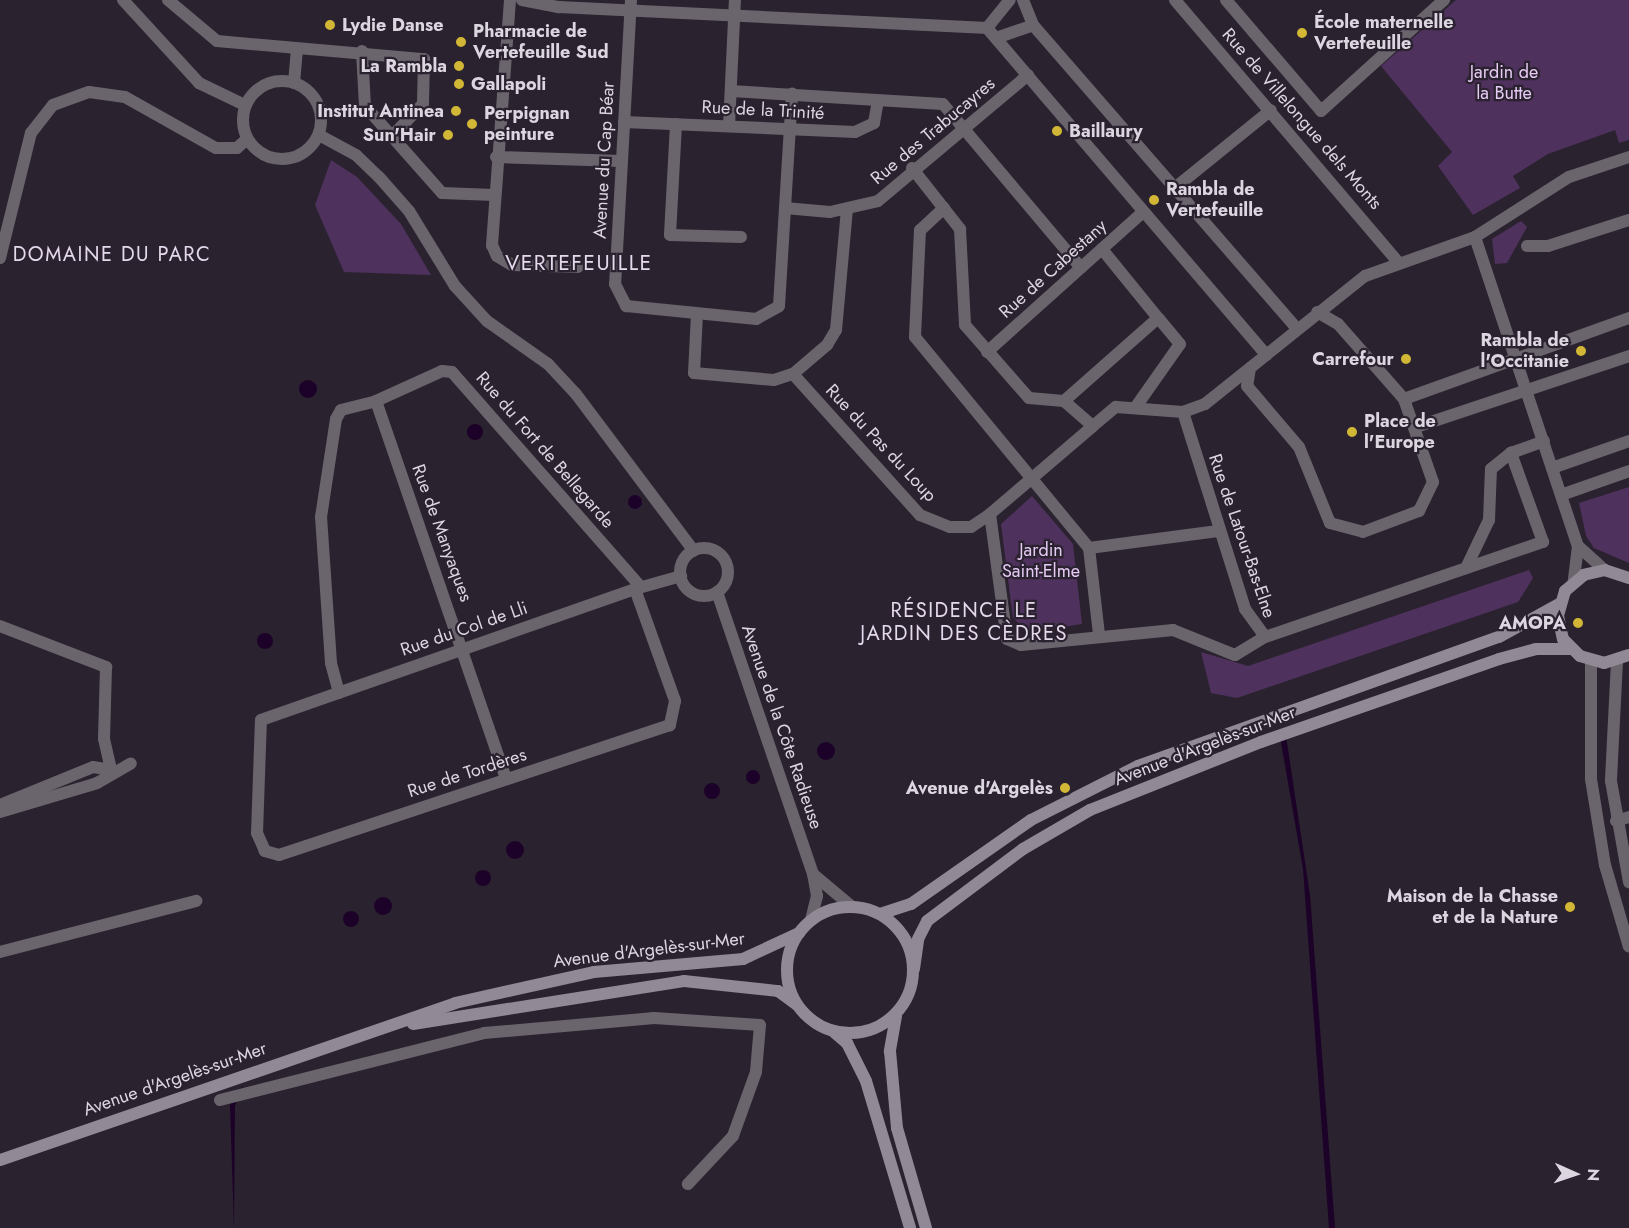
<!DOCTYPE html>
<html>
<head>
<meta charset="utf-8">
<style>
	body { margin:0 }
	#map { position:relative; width:1629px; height:1228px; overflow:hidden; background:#2b2230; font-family:Jost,sans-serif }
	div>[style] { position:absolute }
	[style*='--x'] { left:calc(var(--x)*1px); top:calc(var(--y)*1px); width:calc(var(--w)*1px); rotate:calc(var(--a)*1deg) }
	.green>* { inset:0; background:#4e315c }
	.water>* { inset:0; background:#1c0228 }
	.round { border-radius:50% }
	.street>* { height:12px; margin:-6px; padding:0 6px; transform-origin:6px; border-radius:6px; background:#6a656d }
	.street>.ring { margin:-6px; padding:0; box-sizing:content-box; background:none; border:12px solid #6a656d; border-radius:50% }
	.secondary>* { height:12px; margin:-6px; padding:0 6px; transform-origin:6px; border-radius:6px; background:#918995 }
	.secondary>.ring { margin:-6px; padding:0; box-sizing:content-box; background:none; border:12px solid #918995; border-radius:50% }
	.dots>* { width:16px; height:16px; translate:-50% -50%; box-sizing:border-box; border:3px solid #2b2230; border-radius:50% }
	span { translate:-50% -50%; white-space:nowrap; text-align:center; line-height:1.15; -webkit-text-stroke:4.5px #2b2230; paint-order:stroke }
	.poi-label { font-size:18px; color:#dcd6e0; font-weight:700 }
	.left { translate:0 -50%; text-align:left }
	.right { translate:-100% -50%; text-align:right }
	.park-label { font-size:18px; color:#e5caf4 }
	.street-label { font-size:18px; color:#dcd6e0 }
	.neighbourhood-label { font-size:20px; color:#e5d9ec; letter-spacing:1.5px }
	.quarter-label { font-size:21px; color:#e5d9ec; letter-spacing:1.5px }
	.north { position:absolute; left:1545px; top:1144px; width:60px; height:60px; -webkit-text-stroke:4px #2b2230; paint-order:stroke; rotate:93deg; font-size:16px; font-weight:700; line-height:24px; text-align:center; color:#dcd6e0 }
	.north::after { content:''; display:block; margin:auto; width:21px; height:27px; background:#dcd6e0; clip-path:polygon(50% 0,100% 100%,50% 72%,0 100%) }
</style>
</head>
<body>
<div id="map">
	<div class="green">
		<i style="clip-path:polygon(1456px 0,1629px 0,1629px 140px,1619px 143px,1615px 130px,1548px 154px,1513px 176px,1520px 188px,1473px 215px,1438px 166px,1452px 152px,1381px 66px)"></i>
		<i style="clip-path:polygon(331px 160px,357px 177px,401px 224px,431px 275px,344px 272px,315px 205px)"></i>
		<i style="clip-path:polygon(1521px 221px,1527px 227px,1507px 263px,1495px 264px,1492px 239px)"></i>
		<i style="clip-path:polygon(1629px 487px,1629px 563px,1594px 548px,1586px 536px,1579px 503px)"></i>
		<i style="clip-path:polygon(1032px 496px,1073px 544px,1082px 624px,1029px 632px,1013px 618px,1001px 524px)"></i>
		<i style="clip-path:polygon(1529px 570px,1533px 578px,1518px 602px,1237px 698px,1211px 693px,1201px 652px,1248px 666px)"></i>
	</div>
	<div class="water">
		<i class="round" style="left:299px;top:380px;width:18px;height:18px"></i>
		<i class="round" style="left:467px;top:424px;width:16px;height:16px"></i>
		<i class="round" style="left:628px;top:495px;width:14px;height:14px"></i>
		<i class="round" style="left:257px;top:633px;width:16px;height:16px"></i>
		<i style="clip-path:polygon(1285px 729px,1310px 895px,1335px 1228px,1329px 1228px,1303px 869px,1279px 731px)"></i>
		<i class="round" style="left:817px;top:742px;width:18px;height:18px"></i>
		<i class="round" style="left:746px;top:770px;width:14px;height:14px"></i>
		<i class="round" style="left:704px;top:783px;width:16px;height:16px"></i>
		<i class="round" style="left:506px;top:841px;width:18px;height:18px"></i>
		<i class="round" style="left:475px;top:870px;width:16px;height:16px"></i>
		<i class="round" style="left:374px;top:897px;width:18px;height:18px"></i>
		<i class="round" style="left:343px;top:911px;width:16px;height:16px"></i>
		<i style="clip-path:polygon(243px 1085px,235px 1106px,234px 1228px,230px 1105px)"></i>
	</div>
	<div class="street">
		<i style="--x:123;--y:0;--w:113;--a:47.5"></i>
		<i style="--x:199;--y:83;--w:51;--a:25.6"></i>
		<i style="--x:168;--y:0;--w:64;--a:39.9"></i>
		<i style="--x:217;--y:41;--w:208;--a:5"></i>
		<i style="--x:424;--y:59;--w:45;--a:91.3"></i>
		<i style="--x:423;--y:104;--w:45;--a:134.1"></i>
		<i style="--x:510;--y:0;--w:246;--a:94.2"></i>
		<i style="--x:492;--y:245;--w:12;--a:66"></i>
		<i style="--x:497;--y:256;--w:17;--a:31"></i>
		<i style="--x:512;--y:265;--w:66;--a:1.7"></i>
		<i style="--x:522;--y:0;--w:38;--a:11"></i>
		<i style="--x:559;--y:7;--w:429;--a:2.8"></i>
		<i style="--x:631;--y:0;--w:284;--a:93.2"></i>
		<i style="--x:615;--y:284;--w:25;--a:63"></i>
		<i style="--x:626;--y:306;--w:131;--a:5.7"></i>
		<i style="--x:756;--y:319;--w:26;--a:-29"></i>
		<i style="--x:779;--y:306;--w:213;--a:-86.5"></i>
		<i style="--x:1023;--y:0;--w:27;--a:68"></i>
		<i style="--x:1033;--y:25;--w:401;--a:49"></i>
		<i style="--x:1175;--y:0;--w:345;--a:49.6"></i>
		<i style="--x:1226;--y:0;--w:146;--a:49.4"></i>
		<i style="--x:1321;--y:111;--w:166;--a:-42.1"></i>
		<i style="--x:987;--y:28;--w:430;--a:49.5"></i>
		<i style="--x:987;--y:28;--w:36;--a:-51"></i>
		<i style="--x:996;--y:38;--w:39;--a:-19"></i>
		<i style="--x:362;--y:51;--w:55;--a:86.9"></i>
		<i style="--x:365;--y:106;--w:116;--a:48.5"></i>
		<i style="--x:442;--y:193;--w:52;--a:2.2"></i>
		<i class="ring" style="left:243px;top:81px;width:66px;height:66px"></i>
		<i style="--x:294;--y:83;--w:35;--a:-85"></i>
		<i style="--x:731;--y:91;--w:212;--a:3.5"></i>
		<i style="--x:943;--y:104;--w:214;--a:49.9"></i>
		<i style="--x:624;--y:122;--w:231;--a:2.5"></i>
		<i style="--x:855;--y:132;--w:21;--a:-25"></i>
		<i style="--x:874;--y:123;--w:23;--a:-80"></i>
		<i style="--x:676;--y:124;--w:111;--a:93.1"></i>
		<i style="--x:670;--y:235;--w:71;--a:1.6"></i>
		<i style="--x:729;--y:126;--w:126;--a:-87.3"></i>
		<i style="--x:319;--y:135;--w:42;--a:28.4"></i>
		<i style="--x:356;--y:155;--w:32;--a:44"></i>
		<i style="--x:379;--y:177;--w:45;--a:48.6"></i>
		<i style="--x:409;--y:211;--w:88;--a:58.5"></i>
		<i style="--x:455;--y:286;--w:47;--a:47.6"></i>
		<i style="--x:487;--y:321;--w:75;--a:35.2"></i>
		<i style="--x:548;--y:364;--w:41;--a:47"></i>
		<i style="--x:576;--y:394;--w:196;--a:53.1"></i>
		<i style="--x:496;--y:157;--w:125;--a:1.8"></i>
		<i style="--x:912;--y:168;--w:78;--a:51.8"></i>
		<i style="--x:960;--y:229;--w:96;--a:87"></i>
		<i style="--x:965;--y:325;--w:97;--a:48.8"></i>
		<i style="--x:1029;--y:398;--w:35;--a:5"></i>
		<i style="--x:1064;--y:401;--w:38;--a:41"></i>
		<i style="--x:1093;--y:426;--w:30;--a:-40"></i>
		<i style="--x:1116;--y:407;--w:67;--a:4.3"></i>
		<i style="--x:1183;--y:412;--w:23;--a:-20"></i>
		<i style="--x:1205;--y:404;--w:205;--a:-38.7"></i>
		<i style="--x:1365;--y:276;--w:117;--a:-19.5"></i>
		<i style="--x:1475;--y:237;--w:112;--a:-32.6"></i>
		<i style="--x:1569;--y:177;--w:63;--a:-18.4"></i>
		<i style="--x:1176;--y:187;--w:122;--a:-39"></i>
		<i style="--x:785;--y:208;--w:45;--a:5.1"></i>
		<i style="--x:830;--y:212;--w:49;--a:-12.9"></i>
		<i style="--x:878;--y:201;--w:196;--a:-40"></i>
		<i style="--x:944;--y:208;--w:33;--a:137"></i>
		<i style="--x:920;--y:230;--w:107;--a:92.7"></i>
		<i style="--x:915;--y:337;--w:273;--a:50.5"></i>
		<i style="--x:1089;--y:548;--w:88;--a:83.4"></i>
		<i style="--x:1475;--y:237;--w:326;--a:71.6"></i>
		<i style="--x:1578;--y:546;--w:35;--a:97"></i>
		<i style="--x:1527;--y:246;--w:21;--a:0"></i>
		<i style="--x:1548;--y:246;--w:85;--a:-17.8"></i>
		<i style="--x:0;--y:258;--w:129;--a:-76.1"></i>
		<i style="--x:31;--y:133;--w:36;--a:-52"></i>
		<i style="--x:53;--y:105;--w:38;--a:-20"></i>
		<i style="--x:89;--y:92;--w:36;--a:8"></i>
		<i style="--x:125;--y:97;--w:104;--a:29.3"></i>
		<i style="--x:216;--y:148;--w:21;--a:0"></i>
		<i style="--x:237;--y:148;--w:13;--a:-42"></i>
		<i style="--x:697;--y:314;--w:59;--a:92.9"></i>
		<i style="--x:694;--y:373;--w:80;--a:5"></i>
		<i style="--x:774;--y:380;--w:20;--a:-18"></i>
		<i style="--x:793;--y:374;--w:45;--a:-40.5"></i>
		<i style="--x:827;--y:345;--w:17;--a:-59"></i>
		<i style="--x:836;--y:330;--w:121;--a:-84.8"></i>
		<i style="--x:987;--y:352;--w:210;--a:-41.9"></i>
		<i style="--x:1250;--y:368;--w:18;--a:99"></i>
		<i style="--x:1247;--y:386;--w:80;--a:49.6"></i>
		<i style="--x:1299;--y:447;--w:82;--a:67.8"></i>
		<i style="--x:1330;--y:523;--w:34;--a:15"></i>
		<i style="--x:1363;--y:532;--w:60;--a:-20.6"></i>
		<i style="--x:1419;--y:511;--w:32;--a:-64"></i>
		<i style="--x:1433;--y:482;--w:88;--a:-109.3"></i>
		<i style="--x:1404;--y:399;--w:100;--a:-131.3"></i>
		<i style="--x:1338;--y:324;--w:24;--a:-150"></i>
		<i style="--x:793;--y:374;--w:190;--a:48"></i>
		<i style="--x:920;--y:515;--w:32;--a:22"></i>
		<i style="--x:950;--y:527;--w:21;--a:0"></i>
		<i style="--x:971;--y:527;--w:23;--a:-34"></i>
		<i style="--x:990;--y:514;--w:135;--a:-40.5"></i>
		<i style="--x:1404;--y:399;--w:239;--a:-19.8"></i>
		<i style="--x:376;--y:401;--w:400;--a:71"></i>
		<i style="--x:1064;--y:401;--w:125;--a:-41.4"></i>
		<i style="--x:1158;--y:318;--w:89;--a:-129.1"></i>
		<i style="--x:1135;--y:408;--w:78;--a:-54.9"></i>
		<i style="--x:1180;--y:344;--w:34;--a:-130"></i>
		<i style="--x:1183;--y:412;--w:207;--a:72.5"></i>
		<i style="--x:1245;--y:609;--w:34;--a:54"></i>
		<i style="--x:1265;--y:637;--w:294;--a:-18.9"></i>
		<i style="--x:1543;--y:542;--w:95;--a:-109.8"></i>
		<i style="--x:1511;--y:453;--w:35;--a:-20"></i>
		<i style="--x:1416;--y:427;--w:225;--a:-18.4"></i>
		<i style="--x:1552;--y:468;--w:82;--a:-19.3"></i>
		<i style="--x:1561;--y:495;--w:72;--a:-19.4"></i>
		<i style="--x:990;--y:514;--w:126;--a:82.3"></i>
		<i style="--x:1007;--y:639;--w:15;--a:23"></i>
		<i style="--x:1021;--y:645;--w:153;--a:-5.6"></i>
		<i style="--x:1173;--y:630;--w:67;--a:22"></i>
		<i style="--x:1235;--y:655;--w:35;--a:-31"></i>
		<i style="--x:1578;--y:546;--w:36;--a:42"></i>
		<i style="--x:1089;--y:548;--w:130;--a:-7.5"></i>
		<i class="ring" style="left:680px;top:548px;width:36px;height:36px"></i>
		<i style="--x:1466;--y:568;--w:53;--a:-64.4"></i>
		<i style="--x:1489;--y:520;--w:51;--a:-87.8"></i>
		<i style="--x:1491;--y:469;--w:26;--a:-39"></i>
		<i style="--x:635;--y:589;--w:119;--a:70.3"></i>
		<i style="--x:675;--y:701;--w:25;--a:102"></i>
		<i style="--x:670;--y:725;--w:412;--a:161.6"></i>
		<i style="--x:279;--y:855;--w:15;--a:-164"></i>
		<i style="--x:265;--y:851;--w:20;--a:-114"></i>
		<i style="--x:257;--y:833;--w:113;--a:-88"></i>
		<i style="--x:261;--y:720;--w:396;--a:-19.3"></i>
		<i style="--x:635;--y:589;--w:48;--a:-15.8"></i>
		<i style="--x:717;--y:592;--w:298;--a:71.2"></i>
		<i style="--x:0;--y:626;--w:114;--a:21.1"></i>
		<i style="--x:106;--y:667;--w:72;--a:91.6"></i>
		<i style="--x:104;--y:739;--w:32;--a:77"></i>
		<i style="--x:1591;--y:661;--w:118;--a:90"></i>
		<i style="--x:1591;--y:779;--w:87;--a:80.8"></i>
		<i style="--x:1605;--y:865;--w:85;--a:73.7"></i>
		<i style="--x:1617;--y:661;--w:120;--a:92.9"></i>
		<i style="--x:1611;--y:781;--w:103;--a:79.9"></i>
		<i style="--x:339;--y:693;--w:31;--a:-105"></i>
		<i style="--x:331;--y:663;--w:146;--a:-93.9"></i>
		<i style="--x:321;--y:517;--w:99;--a:-81.3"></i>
		<i style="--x:336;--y:419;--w:10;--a:-61"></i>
		<i style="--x:341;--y:410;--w:36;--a:-14"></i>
		<i style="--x:376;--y:401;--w:72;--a:-24.4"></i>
		<i style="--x:442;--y:371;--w:10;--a:6"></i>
		<i style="--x:452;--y:372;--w:286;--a:48.7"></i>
		<i style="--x:0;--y:805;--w:100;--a:-22.2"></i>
		<i style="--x:93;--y:767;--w:18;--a:9"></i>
		<i style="--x:0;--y:812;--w:101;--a:-16.6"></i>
		<i style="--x:97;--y:783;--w:39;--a:-30"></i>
		<i style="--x:1616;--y:821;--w:14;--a:-17"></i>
		<i style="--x:811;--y:920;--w:25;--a:-76"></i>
		<i style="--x:817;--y:896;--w:22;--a:-100"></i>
		<i style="--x:813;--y:874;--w:50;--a:40.1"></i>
		<i style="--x:0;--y:952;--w:203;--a:-14.6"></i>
		<i style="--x:220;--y:1100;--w:272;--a:-14.2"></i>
		<i style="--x:484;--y:1033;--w:171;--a:-5"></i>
		<i style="--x:654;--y:1018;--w:106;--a:3.8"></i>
		<i style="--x:760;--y:1025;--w:47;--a:94.9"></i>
		<i style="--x:756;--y:1072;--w:68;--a:109.8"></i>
		<i style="--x:733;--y:1136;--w:66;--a:133.2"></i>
	</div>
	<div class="secondary">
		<i style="--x:1629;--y:578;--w:25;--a:-162"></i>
		<i style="--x:1605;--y:570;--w:22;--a:167"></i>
		<i style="--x:1584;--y:575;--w:25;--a:140"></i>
		<i style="--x:1565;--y:591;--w:26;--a:106"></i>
		<i style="--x:1558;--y:616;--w:24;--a:78"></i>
		<i style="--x:1563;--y:639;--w:24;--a:45"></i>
		<i style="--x:1580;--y:656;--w:25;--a:16"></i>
		<i style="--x:1604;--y:663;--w:26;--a:-18"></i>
		<i class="ring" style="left:787px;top:907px;width:114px;height:114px"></i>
		<i style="--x:880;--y:914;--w:33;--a:-18"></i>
		<i style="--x:911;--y:904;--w:146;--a:-35"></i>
		<i style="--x:1031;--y:820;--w:120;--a:-26.8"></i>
		<i style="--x:1138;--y:766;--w:383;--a:-19.7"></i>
		<i style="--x:1499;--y:637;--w:68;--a:-28.8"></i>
		<i style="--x:914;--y:969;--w:30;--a:-82"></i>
		<i style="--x:918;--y:939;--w:20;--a:-63"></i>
		<i style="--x:927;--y:921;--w:120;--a:-36.9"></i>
		<i style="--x:1023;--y:849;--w:78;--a:-30.2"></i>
		<i style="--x:1090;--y:810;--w:184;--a:-21.7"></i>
		<i style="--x:1261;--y:742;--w:252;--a:-19.2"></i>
		<i style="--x:1499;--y:659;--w:38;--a:-15"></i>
		<i style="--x:1536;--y:649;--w:35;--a:0"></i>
		<i style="--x:896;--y:1016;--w:36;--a:100"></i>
		<i style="--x:890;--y:1051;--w:77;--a:84.8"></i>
		<i style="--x:897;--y:1128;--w:104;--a:73.8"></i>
		<i style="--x:413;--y:1024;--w:274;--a:-9"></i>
		<i style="--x:684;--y:981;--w:95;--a:6.1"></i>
		<i style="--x:778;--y:991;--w:24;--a:36"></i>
		<i style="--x:835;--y:1033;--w:16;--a:40"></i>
		<i style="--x:847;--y:1043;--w:42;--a:63.4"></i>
		<i style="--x:866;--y:1081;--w:153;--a:73.3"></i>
		<i style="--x:0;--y:1160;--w:481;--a:-19"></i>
		<i style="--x:455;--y:1003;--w:142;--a:-12.6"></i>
		<i style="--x:594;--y:972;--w:150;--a:-5"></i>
		<i style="--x:743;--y:959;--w:62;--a:-24.9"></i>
	</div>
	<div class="dots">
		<i style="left:330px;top:25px;background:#d2b736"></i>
		<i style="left:1302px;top:33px;background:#d2b736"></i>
		<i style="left:461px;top:42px;background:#d2b736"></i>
		<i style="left:459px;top:66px;background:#d2b736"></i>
		<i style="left:459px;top:84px;background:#d2b736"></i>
		<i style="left:456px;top:111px;background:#d2b736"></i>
		<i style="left:472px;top:124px;background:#d2b736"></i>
		<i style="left:1057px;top:131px;background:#d2b736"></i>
		<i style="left:448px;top:135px;background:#d2b736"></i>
		<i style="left:1154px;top:200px;background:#d2b736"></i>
		<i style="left:1581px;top:351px;background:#d2b736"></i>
		<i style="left:1406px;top:359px;background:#d2b736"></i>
		<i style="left:1352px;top:432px;background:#d2b736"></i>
		<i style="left:1578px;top:623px;background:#d2b736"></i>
		<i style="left:1065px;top:788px;background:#d2b736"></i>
		<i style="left:1570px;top:907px;background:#d2b736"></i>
	</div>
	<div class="poi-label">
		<span class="left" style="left:1314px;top:33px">École maternelle<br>Vertefeuille</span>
		<span class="left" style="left:342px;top:25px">Lydie Danse</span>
		<span class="left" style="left:473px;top:42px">Pharmacie de<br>Vertefeuille Sud</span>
		<span class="right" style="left:447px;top:66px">La Rambla</span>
		<span class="left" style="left:471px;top:84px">Gallapoli</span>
		<span class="right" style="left:444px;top:111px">Institut Antinea</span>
		<span class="left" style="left:484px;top:124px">Perpignan<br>peinture</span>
		<span class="left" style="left:1069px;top:131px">Baillaury</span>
		<span class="right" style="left:436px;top:135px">Sun'Hair</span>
		<span class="left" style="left:1166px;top:200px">Rambla de<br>Vertefeuille</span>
		<span class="right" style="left:1569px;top:351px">Rambla de<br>l'Occitanie</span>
		<span class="right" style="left:1394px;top:359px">Carrefour</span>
		<span class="left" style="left:1364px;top:432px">Place de<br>l'Europe</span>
		<span class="right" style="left:1566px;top:623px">AMOPA</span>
		<span class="right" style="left:1053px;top:788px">Avenue d'Argelès</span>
		<span class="right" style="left:1558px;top:907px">Maison de la Chasse<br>et de la Nature</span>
	</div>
	<div class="park-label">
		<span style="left:1504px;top:83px">Jardin de<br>la Butte</span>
		<span style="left:1041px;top:561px">Jardin<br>Saint-Elme</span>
	</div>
	<div class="street-label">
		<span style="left:763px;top:110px;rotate:3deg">Rue de la Trinité</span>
		<span style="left:1302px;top:119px;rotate:49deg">Rue de Villelongue dels Monts</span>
		<span style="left:933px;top:131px;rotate:-40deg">Rue des Trabucayres</span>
		<span style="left:604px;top:160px;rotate:-87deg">Avenue du Cap Béar</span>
		<span style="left:1053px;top:269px;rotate:-42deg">Rue de Cabestany</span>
		<span style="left:881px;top:443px;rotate:47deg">Rue du Pas du Loup</span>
		<span style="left:545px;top:450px;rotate:49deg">Rue du Fort de Bellegarde</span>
		<span style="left:442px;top:533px;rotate:70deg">Rue de Manyaques</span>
		<span style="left:1242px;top:536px;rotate:71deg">Rue de Latour-Bas-Elne</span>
		<span style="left:464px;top:629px;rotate:-19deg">Rue du Col de Lli</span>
		<span style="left:782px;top:727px;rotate:71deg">Avenue de la Côte Radieuse</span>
		<span style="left:1205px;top:746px;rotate:-21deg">Avenue d'Argelès-sur-Mer</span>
		<span style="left:467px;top:773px;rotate:-18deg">Rue de Tordères</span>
		<span style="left:649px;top:950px;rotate:-7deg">Avenue d'Argelès-sur-Mer</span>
		<span style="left:175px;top:1079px;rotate:-19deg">Avenue d'Argelès-sur-Mer</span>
	</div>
	<div class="neighbourhood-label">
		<span style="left:112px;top:254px">DOMAINE DU PARC</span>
		<span style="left:964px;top:622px">RÉSIDENCE LE<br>JARDIN DES CÈDRES</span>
	</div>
	<div class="quarter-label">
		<span style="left:579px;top:263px">VERTEFEUILLE</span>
	</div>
	<div class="north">N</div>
</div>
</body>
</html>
